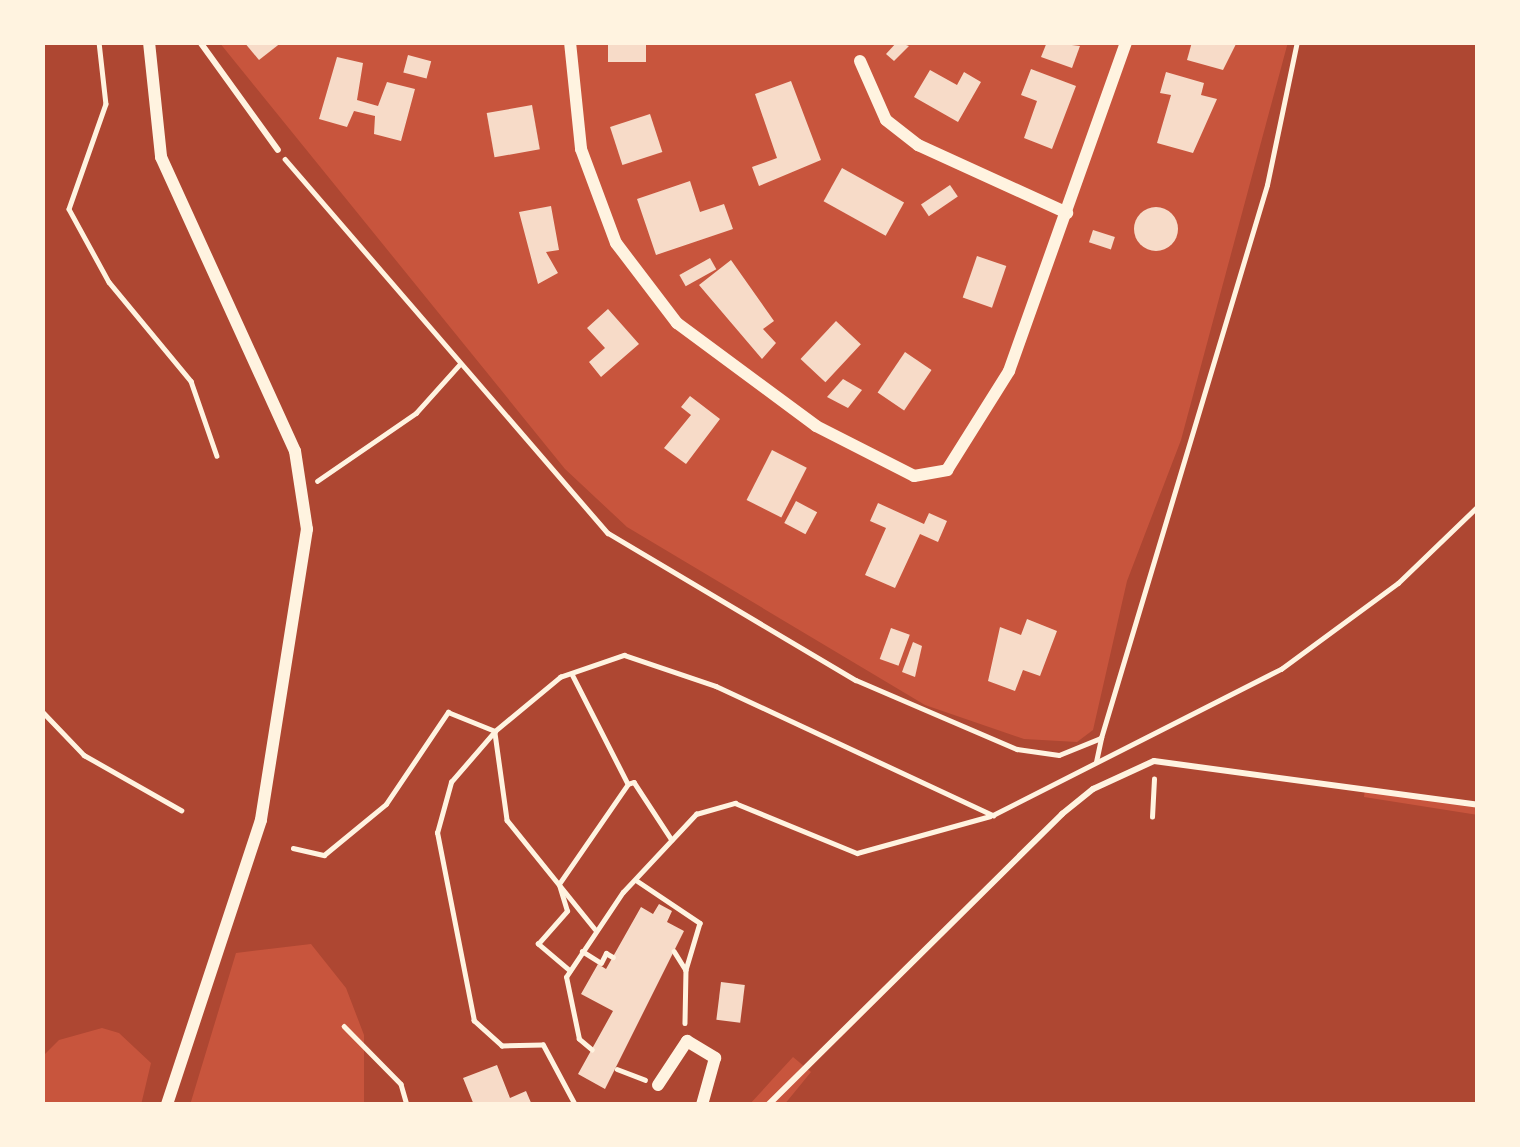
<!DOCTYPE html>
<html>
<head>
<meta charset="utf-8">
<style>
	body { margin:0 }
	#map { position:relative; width:1520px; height:1147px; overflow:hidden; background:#c8553d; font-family:Inter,sans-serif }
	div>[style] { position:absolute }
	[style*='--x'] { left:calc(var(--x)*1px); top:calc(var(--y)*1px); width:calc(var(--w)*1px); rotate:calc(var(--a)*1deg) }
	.green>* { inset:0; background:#ae4732 }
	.building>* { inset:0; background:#f7dbc8; transform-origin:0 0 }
	.round { border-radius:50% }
	.path>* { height:4.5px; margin:-2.25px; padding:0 2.25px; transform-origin:2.25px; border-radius:2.25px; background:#fff3e0 }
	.service>* { height:6px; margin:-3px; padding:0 3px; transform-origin:3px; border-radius:3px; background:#fff3e0 }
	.minor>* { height:12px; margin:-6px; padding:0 6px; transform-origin:6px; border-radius:6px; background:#fff3e0 }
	span { translate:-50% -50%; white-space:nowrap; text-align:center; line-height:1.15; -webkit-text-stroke:10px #fff3e0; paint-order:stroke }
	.frame { position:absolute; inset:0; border:45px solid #fff3e0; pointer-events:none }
</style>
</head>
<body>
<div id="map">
	<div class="green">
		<i style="clip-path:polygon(42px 42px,219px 42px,565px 469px,627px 527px,925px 705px,1024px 739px,1077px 742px,1093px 730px,1127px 581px,1181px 440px,1288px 42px,1478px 42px,1478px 805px,1365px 789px,1364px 797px,1478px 815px,1478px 1105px,784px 1105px,811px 1072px,793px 1057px,749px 1105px,364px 1105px,364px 1035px,346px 988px,311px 944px,236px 953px,190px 1105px,141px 1105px,151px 1063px,119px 1033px,102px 1028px,59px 1040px,42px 1057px)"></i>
	</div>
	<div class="building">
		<i style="clip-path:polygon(244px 42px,282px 42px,259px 60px)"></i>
		<i style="left:608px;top:42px;width:38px;height:20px"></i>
		<i style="clip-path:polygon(897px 42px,909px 46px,894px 61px,886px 54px)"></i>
		<i style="clip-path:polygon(1047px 42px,1080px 46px,1072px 68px,1041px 57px)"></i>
		<i style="clip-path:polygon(1192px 42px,1237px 42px,1223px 70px,1187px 60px)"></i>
		<i style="left:408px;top:55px;width:24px;height:18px;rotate:15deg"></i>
		<i style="clip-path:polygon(337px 57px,363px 63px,357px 100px,378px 106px,387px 82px,415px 89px,401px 141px,374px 134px,375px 116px,354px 111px,347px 127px,319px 119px)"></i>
		<i style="clip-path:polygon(1031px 69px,1076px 86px,1052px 149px,1024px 138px,1037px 101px,1021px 95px)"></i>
		<i style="clip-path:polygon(930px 70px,957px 85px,964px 72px,981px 82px,958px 122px,914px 97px)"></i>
		<i style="clip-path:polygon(1166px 72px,1204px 83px,1201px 95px,1217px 99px,1193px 153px,1157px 143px,1171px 95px,1160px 93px)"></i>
		<i style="clip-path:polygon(791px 81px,821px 160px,759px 186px,752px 167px,777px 158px,755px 94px)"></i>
		<i style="left:532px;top:105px;width:45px;height:46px;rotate:80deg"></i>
		<i style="left:650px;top:114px;width:40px;height:42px;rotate:72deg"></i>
		<i style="left:842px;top:168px;width:71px;height:38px;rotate:29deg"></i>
		<i style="clip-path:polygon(690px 181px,700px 212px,724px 204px,733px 229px,656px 255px,637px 199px)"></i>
		<i style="left:950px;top:185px;width:14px;height:35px;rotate:56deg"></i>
		<i style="clip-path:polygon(551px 206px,559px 250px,546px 252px,558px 273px,538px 284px,519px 212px)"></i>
		<i class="round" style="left:1134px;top:207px;width:44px;height:44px"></i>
		<i style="left:1093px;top:230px;width:23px;height:13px;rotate:18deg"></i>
		<i style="left:977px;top:256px;width:31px;height:44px;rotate:19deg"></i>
		<i style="left:710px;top:258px;width:13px;height:35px;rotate:61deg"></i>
		<i style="clip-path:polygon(731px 260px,774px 321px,763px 329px,776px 343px,762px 359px,699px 285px)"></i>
		<i style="clip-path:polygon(608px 309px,639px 344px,601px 377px,589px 362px,605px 348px,587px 328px)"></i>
		<i style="left:836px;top:321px;width:34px;height:52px;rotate:43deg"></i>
		<i style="left:905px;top:352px;width:32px;height:49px;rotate:34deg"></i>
		<i style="clip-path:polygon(843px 379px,862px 390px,848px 408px,827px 397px)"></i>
		<i style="clip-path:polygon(690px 396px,720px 419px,686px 464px,664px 448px,691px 415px,681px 407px)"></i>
		<i style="left:772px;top:450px;width:39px;height:56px;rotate:27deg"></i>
		<i style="left:796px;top:501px;width:24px;height:25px;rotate:28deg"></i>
		<i style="clip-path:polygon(878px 503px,924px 524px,929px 513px,947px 521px,938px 542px,920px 534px,895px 588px,865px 575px,886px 528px,870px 521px)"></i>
		<i style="clip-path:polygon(1027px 619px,1057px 631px,1040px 676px,1023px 670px,1015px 691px,988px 681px,1000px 627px,1021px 635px)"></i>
		<i style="left:891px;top:628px;width:20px;height:33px;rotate:20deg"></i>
		<i style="clip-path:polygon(913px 642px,922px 646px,915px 677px,902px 672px)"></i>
		<i style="clip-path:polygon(659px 904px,672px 911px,667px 922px,684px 931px,605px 1089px,578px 1074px,613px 1011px,581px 994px,598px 964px,606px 969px,641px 907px,653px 914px)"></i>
		<i style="left:721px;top:982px;width:24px;height:38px;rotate:7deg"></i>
		<i style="clip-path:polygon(497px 1065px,510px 1098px,526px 1091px,532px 1105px,474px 1105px,463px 1078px)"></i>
	</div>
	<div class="path">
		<i style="--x:99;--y:42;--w:62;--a:83.6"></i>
		<i style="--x:106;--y:104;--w:111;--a:109.4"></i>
		<i style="--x:69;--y:209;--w:83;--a:61.3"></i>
		<i style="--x:109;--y:282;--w:129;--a:50.4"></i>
		<i style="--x:191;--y:381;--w:79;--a:70.9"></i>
		<i style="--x:285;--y:159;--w:494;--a:49.2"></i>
		<i style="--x:608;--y:533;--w:288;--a:30.7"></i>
		<i style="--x:856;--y:680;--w:175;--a:23.2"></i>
		<i style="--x:1017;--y:749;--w:42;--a:8.1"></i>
		<i style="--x:1059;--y:755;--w:45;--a:-22"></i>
		<i style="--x:1101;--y:738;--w:577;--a:-73.29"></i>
		<i style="--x:1267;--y:185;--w:146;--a:-78.2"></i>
		<i style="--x:317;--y:481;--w:120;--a:-34.5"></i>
		<i style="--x:416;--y:413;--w:66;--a:-48.1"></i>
		<i style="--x:572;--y:674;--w:123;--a:63"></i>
		<i style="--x:42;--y:711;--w:61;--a:46.3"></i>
		<i style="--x:84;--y:755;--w:112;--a:29.6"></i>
		<i style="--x:495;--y:733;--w:88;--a:82.1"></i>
		<i style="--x:507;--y:820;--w:140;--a:51.1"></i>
		<i style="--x:1096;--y:762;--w:25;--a:-78"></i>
		<i style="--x:1152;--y:817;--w:38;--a:-87"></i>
		<i style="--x:293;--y:848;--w:32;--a:13"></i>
		<i style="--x:324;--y:855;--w:80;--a:-39.4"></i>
		<i style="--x:386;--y:804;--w:111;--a:-56"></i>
		<i style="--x:448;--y:712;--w:51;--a:22"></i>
		<i style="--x:636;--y:880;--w:77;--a:33.9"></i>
		<i style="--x:700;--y:923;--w:49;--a:106.6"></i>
		<i style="--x:582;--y:951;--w:22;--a:32"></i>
		<i style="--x:601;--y:963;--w:11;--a:-63"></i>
		<i style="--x:606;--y:953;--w:8;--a:30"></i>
		<i style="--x:674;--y:951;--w:22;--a:58"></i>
		<i style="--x:686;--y:970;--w:53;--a:91.1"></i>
		<i style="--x:570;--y:971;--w:42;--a:-139.8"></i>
		<i style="--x:538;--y:944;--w:44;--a:-48.7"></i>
		<i style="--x:567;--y:911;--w:28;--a:-107"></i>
		<i style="--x:559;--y:884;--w:121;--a:-55.4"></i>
		<i style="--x:628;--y:784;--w:6;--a:-18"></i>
		<i style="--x:634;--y:782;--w:69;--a:56.8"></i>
		<i style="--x:344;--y:1026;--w:81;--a:45.5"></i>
		<i style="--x:401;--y:1084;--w:22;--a:74"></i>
		<i style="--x:592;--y:1050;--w:17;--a:-140"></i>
		<i style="--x:579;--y:1039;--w:63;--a:-101.8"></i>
		<i style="--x:566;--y:977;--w:102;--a:-56.2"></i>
		<i style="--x:623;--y:892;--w:107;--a:-46.9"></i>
		<i style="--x:696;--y:814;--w:41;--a:-15.8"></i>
		<i style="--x:735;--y:803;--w:132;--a:22.3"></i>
		<i style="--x:857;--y:853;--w:138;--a:-15.5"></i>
		<i style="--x:617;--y:1069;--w:30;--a:21"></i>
		<i style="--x:575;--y:1105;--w:68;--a:-118.1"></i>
		<i style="--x:543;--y:1045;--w:41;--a:178.6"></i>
		<i style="--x:502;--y:1046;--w:38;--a:-138"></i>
		<i style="--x:474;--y:1021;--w:192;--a:-101.1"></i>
		<i style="--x:437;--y:833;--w:53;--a:-74.6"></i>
		<i style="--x:451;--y:782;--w:67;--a:-49.2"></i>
		<i style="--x:495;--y:731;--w:85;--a:-39.7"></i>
		<i style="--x:560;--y:677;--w:68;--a:-19"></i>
		<i style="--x:624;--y:655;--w:97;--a:18.6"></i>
		<i style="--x:716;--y:686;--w:306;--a:25"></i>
		<i style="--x:993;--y:815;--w:323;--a:-26.9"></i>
		<i style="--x:1281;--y:669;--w:145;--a:-36.3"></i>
		<i style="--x:1398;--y:583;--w:111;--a:-43.9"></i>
	</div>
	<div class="service">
		<i style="--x:200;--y:42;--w:133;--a:54.2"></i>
		<i style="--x:768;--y:1105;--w:414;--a:-44.7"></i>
		<i style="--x:1062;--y:814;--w:40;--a:-39"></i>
		<i style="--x:1093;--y:789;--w:67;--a:-24.7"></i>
		<i style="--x:1154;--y:761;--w:327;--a:7.7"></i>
	</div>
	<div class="minor">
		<i style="--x:149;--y:42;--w:116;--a:84"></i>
		<i style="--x:161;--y:157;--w:323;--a:65.5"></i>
		<i style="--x:295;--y:451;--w:79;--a:81.3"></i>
		<i style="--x:307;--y:529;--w:295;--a:99"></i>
		<i style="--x:261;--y:820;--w:300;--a:108.3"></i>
		<i style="--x:570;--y:42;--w:108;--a:84.1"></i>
		<i style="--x:581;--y:149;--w:100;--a:69.6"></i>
		<i style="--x:616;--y:243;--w:101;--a:52.7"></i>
		<i style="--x:677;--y:323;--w:173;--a:36.5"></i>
		<i style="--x:816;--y:426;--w:110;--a:27"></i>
		<i style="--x:914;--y:476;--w:34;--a:-10"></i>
		<i style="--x:947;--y:470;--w:117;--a:-57.9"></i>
		<i style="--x:1009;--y:371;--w:349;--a:-70.4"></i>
		<i style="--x:860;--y:61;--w:64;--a:66.2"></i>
		<i style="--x:886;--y:120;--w:41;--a:38"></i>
		<i style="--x:918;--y:145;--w:164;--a:24.5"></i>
		<i style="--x:658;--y:1085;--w:53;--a:-56.6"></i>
		<i style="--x:687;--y:1041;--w:33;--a:31"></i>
		<i style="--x:715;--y:1058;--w:49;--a:105.5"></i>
	</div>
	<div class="frame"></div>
</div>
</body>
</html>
